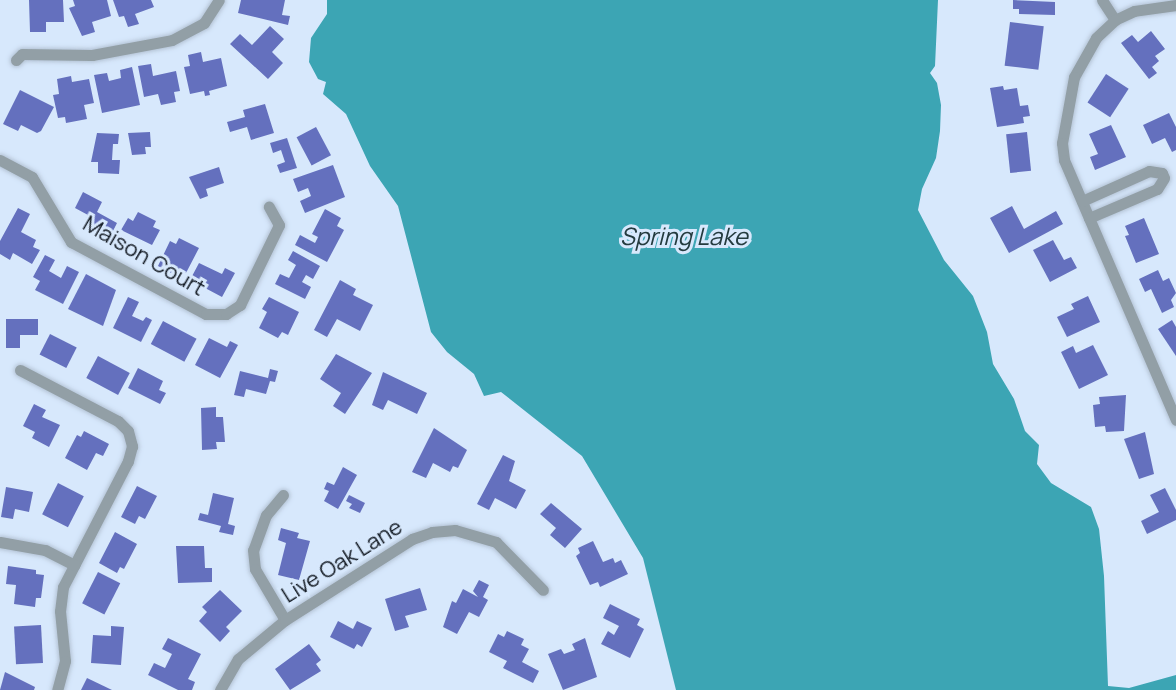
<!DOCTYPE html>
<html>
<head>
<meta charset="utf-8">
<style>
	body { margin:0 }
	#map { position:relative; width:1176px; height:690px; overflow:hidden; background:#d7e8fc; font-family:Manrope,sans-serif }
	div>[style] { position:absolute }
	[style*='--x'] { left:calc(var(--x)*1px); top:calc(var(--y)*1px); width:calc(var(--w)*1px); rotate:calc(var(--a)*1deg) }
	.water>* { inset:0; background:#3ca5b4 }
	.building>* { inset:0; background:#6470be; transform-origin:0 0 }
	.roads { filter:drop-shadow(0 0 2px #b4c3d5) drop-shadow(0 0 2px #b4c3d5) }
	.minor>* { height:11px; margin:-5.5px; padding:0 5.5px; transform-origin:5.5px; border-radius:5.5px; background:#929fa6 }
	span { translate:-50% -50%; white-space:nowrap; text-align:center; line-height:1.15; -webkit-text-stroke:6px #d7e8fc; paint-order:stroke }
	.street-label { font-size:22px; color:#141b24 }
	.water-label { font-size:24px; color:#243b3f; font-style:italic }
</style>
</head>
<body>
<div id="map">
	<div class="water">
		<i style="clip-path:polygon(327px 0,938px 0,935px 66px,930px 73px,937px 83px,941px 105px,940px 131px,936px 158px,922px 189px,918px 210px,944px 260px,973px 296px,987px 332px,993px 364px,1014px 399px,1025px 431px,1039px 445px,1037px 464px,1051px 483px,1091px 507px,1099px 529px,1104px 576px,1108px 686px,1129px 688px,1176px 675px,1176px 690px,676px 690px,643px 558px,582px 456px,501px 392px,484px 396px,474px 374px,447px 352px,431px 332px,398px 206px,370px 166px,346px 114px,323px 94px,326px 82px,318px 79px,309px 62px,311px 38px,327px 14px)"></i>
	</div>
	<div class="building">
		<i style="clip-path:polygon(29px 0,63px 0,64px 22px,46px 22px,46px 32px,30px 32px)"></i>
		<i style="clip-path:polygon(73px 0,107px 0,111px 16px,92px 22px,95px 32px,82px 36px,69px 8px,75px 6px)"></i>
		<i style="clip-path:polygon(113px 0,151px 0,154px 7px,135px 14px,139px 24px,128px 27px,124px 16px,119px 17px)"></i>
		<i style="clip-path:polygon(241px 0,285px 0,282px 15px,290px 16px,288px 25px,238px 13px)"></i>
		<i style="clip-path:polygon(1013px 0,1055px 2px,1055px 15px,1019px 14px,1019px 9px,1013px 9px)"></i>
		<i style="left:1010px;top:22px;width:34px;height:44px;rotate:7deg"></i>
		<i style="clip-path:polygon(270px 26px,284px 39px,272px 52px,283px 63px,268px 79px,230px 44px,240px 34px,252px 45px)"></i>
		<i style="clip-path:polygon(1151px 31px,1165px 49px,1155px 56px,1159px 61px,1152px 67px,1157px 73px,1149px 79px,1121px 43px,1132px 35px,1138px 42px)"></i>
		<i style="clip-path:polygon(201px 52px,203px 62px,221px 58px,227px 86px,209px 91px,210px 95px,205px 96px,204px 91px,190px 94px,184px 67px,190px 66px,188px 55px)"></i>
		<i style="clip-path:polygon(151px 64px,153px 76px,176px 71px,180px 91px,174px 92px,176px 102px,161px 105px,158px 94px,144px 97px,138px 66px)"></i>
		<i style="clip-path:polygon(132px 67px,140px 105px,102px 113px,94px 75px,107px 73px,109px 81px,121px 78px,120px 70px)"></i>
		<i style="left:1106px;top:74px;width:27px;height:34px;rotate:33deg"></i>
		<i style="clip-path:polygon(71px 76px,72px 82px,89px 79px,94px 103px,84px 105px,87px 119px,66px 123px,65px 117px,58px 118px,53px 95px,59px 94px,57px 79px)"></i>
		<i style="clip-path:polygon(1003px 86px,1004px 90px,1017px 88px,1020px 106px,1028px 105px,1030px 116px,1023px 117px,1024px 123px,997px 127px,990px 88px)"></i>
		<i style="clip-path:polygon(20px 90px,54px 107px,41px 131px,37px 133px,21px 125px,18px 131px,3px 124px)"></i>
		<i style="clip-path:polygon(265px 104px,274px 133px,251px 140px,247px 127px,230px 132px,227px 122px,245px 117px,243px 110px)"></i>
		<i style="clip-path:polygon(1169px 113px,1176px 127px,1176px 150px,1172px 152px,1165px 138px,1152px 144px,1143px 125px)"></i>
		<i style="clip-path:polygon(1111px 125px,1126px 157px,1095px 170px,1090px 157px,1098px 154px,1089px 134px)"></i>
		<i style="left:316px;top:127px;width:32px;height:22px;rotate:62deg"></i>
		<i style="clip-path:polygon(150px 132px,151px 147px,145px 147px,146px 154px,132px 155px,128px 133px)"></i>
		<i style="left:1027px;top:132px;width:39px;height:21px;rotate:84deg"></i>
		<i style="clip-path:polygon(97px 133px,119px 134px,118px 144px,113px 144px,112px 160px,120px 160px,119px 174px,98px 173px,98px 162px,91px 162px)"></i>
		<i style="clip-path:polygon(287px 138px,297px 168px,280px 173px,277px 165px,285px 162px,281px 150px,273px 153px,270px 143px)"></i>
		<i style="clip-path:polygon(333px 165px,345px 197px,305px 213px,300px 201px,311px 196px,308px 188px,298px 192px,293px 179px)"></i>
		<i style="clip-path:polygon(219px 167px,224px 183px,206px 189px,208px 196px,200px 199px,189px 177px)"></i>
		<i style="clip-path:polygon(83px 192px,102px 202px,97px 212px,117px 223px,110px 237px,84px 223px,88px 215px,75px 208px)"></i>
		<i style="clip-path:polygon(1012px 206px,1024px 229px,1056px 211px,1063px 224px,1009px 253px,990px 218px)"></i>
		<i style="clip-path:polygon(18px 208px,30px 214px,21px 232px,36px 240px,33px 247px,40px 250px,32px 264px,13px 253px,10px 260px,0 254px,0 241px)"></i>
		<i style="clip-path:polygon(325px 209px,341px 218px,337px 226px,344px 230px,327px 262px,295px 245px,300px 235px,315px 243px,318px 237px,312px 234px)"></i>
		<i style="clip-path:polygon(138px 212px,156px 221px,153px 227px,160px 230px,152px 245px,121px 230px,128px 218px,133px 221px)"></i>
		<i style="clip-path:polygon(1144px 218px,1159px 254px,1136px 263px,1125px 236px,1129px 235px,1125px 226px)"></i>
		<i style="clip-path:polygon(179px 238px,199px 248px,186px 273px,174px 267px,171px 273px,158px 266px,170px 241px,176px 244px)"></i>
		<i style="clip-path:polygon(1053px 240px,1064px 260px,1071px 257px,1077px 268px,1050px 282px,1033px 250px)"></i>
		<i style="clip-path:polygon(293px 251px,320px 266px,313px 279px,306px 275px,302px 282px,311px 287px,305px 299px,275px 284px,280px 274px,289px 278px,296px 265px,288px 260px)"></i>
		<i style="clip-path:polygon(45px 255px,55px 260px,49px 271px,61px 278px,67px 266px,79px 272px,63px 304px,35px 290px,40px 281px,33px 277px)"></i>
		<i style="clip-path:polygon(199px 263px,222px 274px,225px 268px,235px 273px,222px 297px,190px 280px)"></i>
		<i style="clip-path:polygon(1158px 270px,1163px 281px,1169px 278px,1176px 293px,1171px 300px,1174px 307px,1162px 313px,1151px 289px,1145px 292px,1139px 279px)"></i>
		<i style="clip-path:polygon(86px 274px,116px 290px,103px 326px,68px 309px)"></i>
		<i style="clip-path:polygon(340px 280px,356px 289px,353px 295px,373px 305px,360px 331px,337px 319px,327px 337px,314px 330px)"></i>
		<i style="clip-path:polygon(1088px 296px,1100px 322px,1067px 337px,1057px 317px,1074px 309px,1071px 304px)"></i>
		<i style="clip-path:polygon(128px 297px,139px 302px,132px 316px,143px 321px,146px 317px,152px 320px,141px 342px,113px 328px)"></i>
		<i style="clip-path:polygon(269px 297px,299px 312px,288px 335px,282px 332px,278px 338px,259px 328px,267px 312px,262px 309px)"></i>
		<i style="clip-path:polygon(6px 319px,38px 319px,38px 335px,20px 335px,20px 348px,6px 348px)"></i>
		<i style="clip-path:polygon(1172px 320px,1176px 327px,1176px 356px,1158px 329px)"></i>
		<i style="left:163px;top:321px;width:38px;height:26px;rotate:28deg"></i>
		<i style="left:50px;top:334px;width:30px;height:23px;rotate:27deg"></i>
		<i style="clip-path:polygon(209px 338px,227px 347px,230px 341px,238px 345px,220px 378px,195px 365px)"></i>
		<i style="clip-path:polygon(1093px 345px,1108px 375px,1079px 389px,1061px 352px,1073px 346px,1076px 353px)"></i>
		<i style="clip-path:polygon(336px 354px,372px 373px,345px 414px,333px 406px,341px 393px,320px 379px)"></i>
		<i style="left:98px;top:356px;width:36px;height:25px;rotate:28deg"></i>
		<i style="clip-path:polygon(138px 368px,163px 381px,159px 390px,166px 393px,160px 404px,128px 388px)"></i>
		<i style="clip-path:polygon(270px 369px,278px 371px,275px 382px,270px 381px,266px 394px,246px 389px,244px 397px,234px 395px,240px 371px,268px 378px)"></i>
		<i style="clip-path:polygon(383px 372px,427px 393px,417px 414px,388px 400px,383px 410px,372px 405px)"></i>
		<i style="clip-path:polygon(1126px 395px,1124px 431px,1106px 432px,1105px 426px,1095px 427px,1093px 405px,1100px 404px,1099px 397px)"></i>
		<i style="clip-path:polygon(34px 404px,46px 410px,42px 417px,60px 425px,49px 447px,32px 438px,35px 432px,23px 426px)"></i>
		<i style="clip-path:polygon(216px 407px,216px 417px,223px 417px,225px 442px,216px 442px,217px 449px,202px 450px,201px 408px)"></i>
		<i style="clip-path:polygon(434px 428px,467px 450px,458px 468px,453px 466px,450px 472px,433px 463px,426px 478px,412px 472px)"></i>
		<i style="clip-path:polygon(84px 431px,109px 444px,103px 456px,96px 453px,87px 470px,65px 458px,77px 435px,81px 437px)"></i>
		<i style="clip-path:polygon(1145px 432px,1154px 474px,1139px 479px,1124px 439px)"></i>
		<i style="clip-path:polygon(503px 455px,515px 461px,509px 481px,526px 490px,516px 509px,495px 498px,489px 510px,477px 504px)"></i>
		<i style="clip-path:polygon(343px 467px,357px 475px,338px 509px,324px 501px,329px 491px,324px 489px,327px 482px,334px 485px)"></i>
		<i style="left:58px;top:483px;width:29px;height:35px;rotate:27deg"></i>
		<i style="clip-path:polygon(137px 486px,157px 496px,145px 519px,139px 516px,135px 524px,121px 517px)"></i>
		<i style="clip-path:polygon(6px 487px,33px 492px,29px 512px,15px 509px,13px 519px,1px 517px)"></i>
		<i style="clip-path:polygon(1165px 488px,1176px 510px,1176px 520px,1147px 534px,1141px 521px,1159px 512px,1150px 495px)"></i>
		<i style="clip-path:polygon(213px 493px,234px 498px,228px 524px,235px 526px,233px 535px,219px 532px,221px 526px,198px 520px,200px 513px,208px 515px)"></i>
		<i style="clip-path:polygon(349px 495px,365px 503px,360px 513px,349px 508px,352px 504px,346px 501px)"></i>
		<i style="clip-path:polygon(551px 503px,582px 529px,565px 548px,550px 535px,556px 528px,540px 514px)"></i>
		<i style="clip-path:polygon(281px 528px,299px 533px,297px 538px,310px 541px,299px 580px,278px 575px,286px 543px,278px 540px)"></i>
		<i style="clip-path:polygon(115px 532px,137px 544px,124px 569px,120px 567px,117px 573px,99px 563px)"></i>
		<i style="clip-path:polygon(593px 541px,603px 562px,613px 558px,615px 563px,621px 560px,628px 574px,600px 587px,598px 582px,590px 585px,576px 556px,580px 553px,578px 548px)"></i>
		<i style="clip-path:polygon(176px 546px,204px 546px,205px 568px,212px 568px,212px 582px,178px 583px)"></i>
		<i style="clip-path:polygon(8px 566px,36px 570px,36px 574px,44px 575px,41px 598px,36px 598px,35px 607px,14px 604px,16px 585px,6px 584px)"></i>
		<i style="left:98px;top:572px;width:25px;height:35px;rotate:27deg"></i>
		<i style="clip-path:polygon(479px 580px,489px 585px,483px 597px,488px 600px,479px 617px,469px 612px,457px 634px,443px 627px,452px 601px,456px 603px,463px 589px,478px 597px,473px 591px)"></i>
		<i style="clip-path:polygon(420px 588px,427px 610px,405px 616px,409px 627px,395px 631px,385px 599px)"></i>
		<i style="clip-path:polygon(220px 590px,242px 611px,226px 627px,230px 631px,220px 642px,199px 621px,207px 612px,202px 607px)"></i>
		<i style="clip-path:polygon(610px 604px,640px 619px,637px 625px,644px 629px,630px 658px,601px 644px,608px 631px,614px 635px,619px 626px,603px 618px)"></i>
		<i style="clip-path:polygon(338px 621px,353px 629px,357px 621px,372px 628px,362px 647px,357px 644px,354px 649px,330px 637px)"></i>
		<i style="left:41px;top:625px;width:38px;height:27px;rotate:87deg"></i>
		<i style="clip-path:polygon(111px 626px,124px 627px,121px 665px,91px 663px,93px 635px,111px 636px)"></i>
		<i style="clip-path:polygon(507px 631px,524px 639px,521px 645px,529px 649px,522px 662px,539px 671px,533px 683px,503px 668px,507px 661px,489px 652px,498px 634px,504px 637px)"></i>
		<i style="clip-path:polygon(168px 638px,201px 654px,188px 679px,195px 682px,192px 690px,178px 690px,148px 675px,154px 663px,165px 668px,172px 654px,162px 649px)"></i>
		<i style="clip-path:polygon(585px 638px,597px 677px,563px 690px,548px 654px,561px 649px,564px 654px,575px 650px,572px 644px)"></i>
		<i style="clip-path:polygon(309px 644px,321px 660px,316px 664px,321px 671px,290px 690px,275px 669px)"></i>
		<i style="clip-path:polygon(5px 672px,35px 687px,34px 690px,0 690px)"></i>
		<i style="clip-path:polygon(87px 678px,112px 690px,81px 690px)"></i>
	</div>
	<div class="roads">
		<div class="minor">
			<i style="--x:1102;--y:0;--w:24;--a:57"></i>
			<i style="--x:1176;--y:5;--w:42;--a:171.9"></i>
			<i style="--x:1134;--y:11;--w:21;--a:155"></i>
			<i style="--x:1115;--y:20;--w:26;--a:137"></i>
			<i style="--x:1096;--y:38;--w:45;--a:119.4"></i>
			<i style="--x:1074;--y:77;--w:67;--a:100.3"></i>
			<i style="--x:1062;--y:143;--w:17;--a:83"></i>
			<i style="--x:1064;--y:160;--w:283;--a:66.7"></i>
			<i style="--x:16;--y:60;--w:8;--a:-45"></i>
			<i style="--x:22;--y:54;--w:70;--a:0.8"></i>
			<i style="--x:92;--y:55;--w:81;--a:-10.6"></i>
			<i style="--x:172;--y:40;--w:36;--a:-28"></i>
			<i style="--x:204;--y:23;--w:27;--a:-57"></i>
			<i style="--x:0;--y:160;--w:36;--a:28"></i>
			<i style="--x:32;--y:177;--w:76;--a:59"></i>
			<i style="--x:71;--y:242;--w:153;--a:28.1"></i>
			<i style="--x:206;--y:314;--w:20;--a:0"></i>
			<i style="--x:226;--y:314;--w:17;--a:-33"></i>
			<i style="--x:240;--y:305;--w:89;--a:-64"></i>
			<i style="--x:279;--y:225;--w:21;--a:-119"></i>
			<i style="--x:1082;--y:201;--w:73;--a:-24.1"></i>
			<i style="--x:1149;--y:171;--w:13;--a:9"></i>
			<i style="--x:1162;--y:173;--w:5;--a:68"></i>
			<i style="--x:1164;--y:178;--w:13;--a:122"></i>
			<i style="--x:1157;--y:189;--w:74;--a:156.9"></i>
			<i style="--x:20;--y:370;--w:110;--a:27.5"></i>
			<i style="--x:118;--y:421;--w:14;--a:45"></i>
			<i style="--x:128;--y:431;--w:16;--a:75"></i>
			<i style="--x:132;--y:446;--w:16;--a:105"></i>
			<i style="--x:128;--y:461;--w:142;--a:117.3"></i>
			<i style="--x:63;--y:587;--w:24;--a:97"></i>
			<i style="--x:60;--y:611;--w:50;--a:84.3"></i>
			<i style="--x:65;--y:661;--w:30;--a:105"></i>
			<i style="--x:283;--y:495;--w:26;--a:130"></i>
			<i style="--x:266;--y:515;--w:37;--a:110"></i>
			<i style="--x:253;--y:550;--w:19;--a:84"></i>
			<i style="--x:255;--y:569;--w:59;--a:59.5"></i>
			<i style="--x:0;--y:542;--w:46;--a:10.1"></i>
			<i style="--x:45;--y:550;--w:33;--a:27"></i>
			<i style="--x:220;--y:690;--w:36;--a:-60"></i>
			<i style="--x:238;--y:659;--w:61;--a:-39.7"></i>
			<i style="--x:285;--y:620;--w:151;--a:-32.5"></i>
			<i style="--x:412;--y:539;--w:21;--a:-19"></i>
			<i style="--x:432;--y:532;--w:23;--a:-5"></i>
			<i style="--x:455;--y:530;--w:43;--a:16.3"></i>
			<i style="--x:496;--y:542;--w:67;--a:45.6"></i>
		</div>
	</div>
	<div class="street-label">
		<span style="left:144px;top:256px;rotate:30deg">Maison Court</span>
		<span style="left:342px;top:561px;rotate:-32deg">Live Oak Lane</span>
	</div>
	<div class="water-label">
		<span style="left:684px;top:236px">Spring Lake</span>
	</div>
</div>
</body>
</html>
